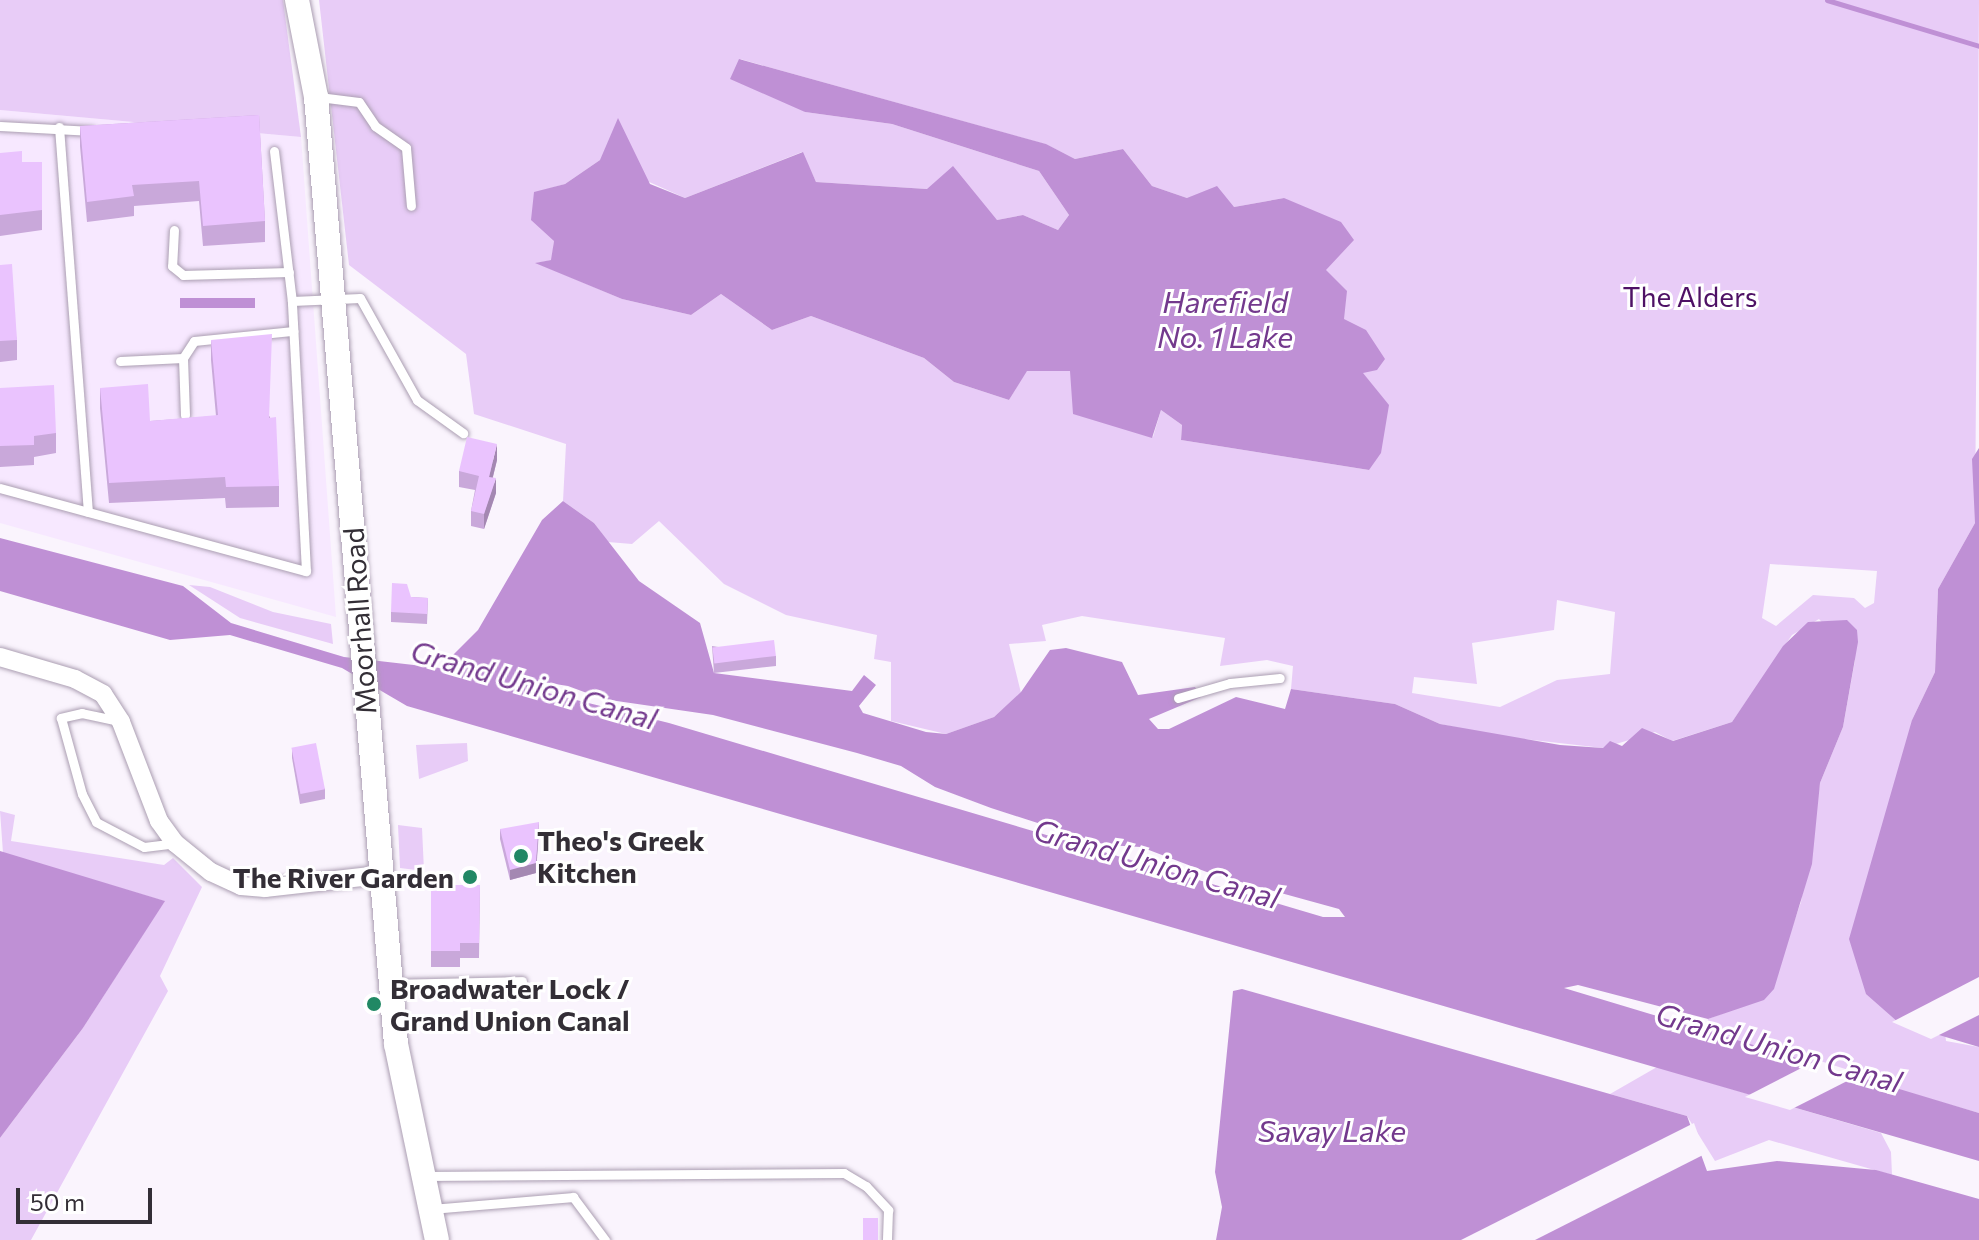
<!DOCTYPE html>
<html>
<head>
<meta charset="utf-8">
<style>
	body { margin:0 }
	#map { position:relative; width:1979px; height:1240px; overflow:hidden; background:#faf4fd; font-family:Commissioner,sans-serif }
	div>[style] { position:absolute }
	[style*='--x'] { left:calc(var(--x)*1px); top:calc(var(--y)*1px); width:calc(var(--w)*1px); rotate:calc(var(--a)*1deg) }
	.built>* { inset:0; background:#f7e8ff }
	.green>* { inset:0; background:#e8ccf7 }
	.water>* { inset:0; background:#bf90d5; transform-origin:0 0 }
	.pier>* { inset:0; background:#faf4fd }
	.stream>* { height:5px; margin:-2.5px; padding:0 2.5px; transform-origin:2.5px; border-radius:2.5px; background:#bf90d5 }
	.roads { filter:drop-shadow(0 0 2px #ab9eb2) drop-shadow(0 0 2px #ab9eb2) }
	.lane>* { height:9px; margin:-4.5px; padding:0 4.5px; transform-origin:4.5px; border-radius:4.5px; background:#fff }
	.street>* { height:18px; margin:-9px; padding:0 9px; transform-origin:9px; border-radius:9px; background:#fff }
	.secondary>* { height:24px; margin:-12px; padding:0 12px; transform-origin:12px; border-radius:12px; background:#fff }
	.wall>* { inset:0; background:#c9a8da }
	.shaded-wall>* { inset:0; background:#a488b2 }
	.building>* { inset:0; background:#eac3fe; transform-origin:0 0 }
	.dots>* { width:22px; height:22px; translate:-50% -50%; box-sizing:border-box; border:4px solid #fff; border-radius:50% }
	span { translate:-50% -50%; white-space:nowrap; text-align:center; line-height:1.15; -webkit-text-stroke:6px #fff; paint-order:stroke }
	.park-label { font-size:28px; color:#4e1165 }
	.street-label { font-size:28px; color:#332e36 }
	.poi-label { font-size:28px; color:#332e36; font-weight:700 }
	.left { translate:0 -50%; text-align:left }
	.right { translate:-100% -50%; text-align:right }
	.water-label { font-size:30px; color:#73398d; font-style:italic }
	.scale { position:absolute; left:16px; top:1188px; width:136px; height:36px; box-sizing:border-box; border:4px solid #332e36; border-top:0; padding-left:10px; font-size:24px; line-height:28px; white-space:nowrap; color:#332e36; -webkit-text-stroke:6px #fff; paint-order:stroke }
</style>
</head>
<body>
<div id="map">
	<div class="built">
		<i style="clip-path:polygon(0 110px,301px 137px,336px 617px,0 523px)"></i>
	</div>
	<div class="green">
		<i style="clip-path:polygon(0 0,283px 0,301px 137px,0 110px)"></i>
		<i style="clip-path:polygon(evenodd,319px 0,1979px 0,1975px 523px,1938px 589px,1935px 672px,1912px 720px,1946px 1041px,1979px 1047px,1979px 1113px,1705px 1034px,1708px 1019px,1724px 1013px,1789px 936px,1801px 902px,1820px 783px,1843px 727px,1855px 660px,1819px 619px,1792px 635px,1732px 722px,1672px 741px,1655px 732px,1603px 748px,1498px 736px,1440px 724px,1395px 704px,1291px 689px,1293px 666px,1267px 660px,1220px 666px,1225px 638px,1082px 616px,1042px 625px,1046px 641px,1009px 644px,1021px 693px,994px 717px,946px 734px,891px 721px,891px 662px,874px 659px,877px 635px,786px 615px,724px 584px,659px 521px,632px 544px,608px 542px,594px 523px,563px 501px,566px 444px,474px 414px,466px 354px,349px 265px,319px 0,740px 59px,1045px 144px,1075px 159px,1123px 149px,1152px 186px,1187px 198px,1234px 207px,1284px 198px,1325px 270px,1362px 373px,1369px 470px,1181px 440px,1182px 425px,1161px 410px,1153px 437px,1070px 371px,1027px 370px,1009px 400px,954px 382px,924px 358px,811px 316px,772px 330px,721px 294px,691px 315px,622px 299px,537px 263px,552px 260px,554px 241px,534px 193px,565px 184px,600px 160px,685px 198px,802px 152px,816px 182px,927px 189px,997px 220px,1023px 215px,1058px 230px,1069px 215px,1039px 171px,892px 124px,805px 112px,740px 59px,319px 0,1770px 564px,1877px 571px,1874px 603px,1865px 608px,1854px 598px,1813px 595px,1776px 626px,1762px 618px,1770px 564px,319px 0,1557px 600px,1615px 612px,1610px 674px,1557px 680px,1500px 707px,1412px 693px,1414px 677px,1477px 684px,1472px 643px,1554px 630px,1557px 600px)"></i>
		<i style="clip-path:polygon(189px 585px,210px 587px,273px 612px,331px 624px,333px 644px,240px 618px)"></i>
		<i style="clip-path:polygon(467px 743px,468px 761px,419px 779px,416px 745px)"></i>
		<i style="clip-path:polygon(0 811px,15px 815px,11px 841px,164px 865px,173px 858px,202px 887px,160px 976px,168px 991px,31px 1240px,0 1240px,0 1138px,83px 1028px,164px 901px,3px 853px)"></i>
		<i style="clip-path:polygon(398px 825px,422px 828px,424px 871px,400px 868px)"></i>
		<i style="clip-path:polygon(1657px 1067px,1881px 1133px,1891px 1152px,1892px 1175px,1769px 1140px,1715px 1161px,1687px 1116px,1610px 1094px)"></i>
	</div>
	<div class="water">
		<i style="clip-path:polygon(739px 59px,1046px 144px,1075px 159px,1123px 149px,1152px 186px,1187px 198px,1217px 186px,1234px 207px,1284px 198px,1341px 222px,1354px 240px,1326px 270px,1347px 291px,1344px 319px,1366px 330px,1385px 359px,1377px 370px,1363px 373px,1389px 405px,1381px 453px,1369px 470px,1181px 440px,1182px 425px,1161px 410px,1152px 438px,1073px 414px,1070px 371px,1027px 371px,1009px 400px,954px 382px,924px 358px,811px 316px,772px 330px,721px 294px,691px 315px,622px 299px,535px 263px,551px 260px,554px 241px,531px 220px,534px 192px,565px 184px,600px 160px,618px 118px,650px 184px,685px 198px,803px 152px,816px 182px,927px 189px,953px 166px,997px 220px,1023px 215px,1058px 230px,1069px 215px,1039px 171px,892px 124px,805px 112px,730px 79px)"></i>
		<i style="left:255px;top:298px;width:10px;height:75px;rotate:90deg"></i>
		<i style="clip-path:polygon(1979px 448px,1979px 1047px,1899px 1023px,1866px 994px,1849px 939px,1912px 720px,1935px 672px,1938px 589px,1975px 523px,1972px 459px)"></i>
		<i style="clip-path:polygon(evenodd,563px 501px,594px 523px,639px 581px,700px 623px,714px 673px,852px 691px,864px 675px,876px 685px,859px 706px,863px 713px,926px 732px,946px 734px,994px 717px,1021px 692px,1050px 650px,1066px 648px,1122px 662px,1138px 695px,1195px 687px,1201px 697px,1149px 719px,1158px 729px,1169px 729px,1236px 697px,1285px 709px,1291px 689px,1395px 704px,1440px 724px,1560px 745px,1603px 748px,1610px 741px,1622px 746px,1642px 728px,1673px 741px,1732px 722px,1783px 646px,1808px 622px,1847px 620px,1857px 630px,1858px 642px,1843px 727px,1820px 783px,1812px 864px,1774px 989px,1764px 1000px,1708px 1019px,1578px 985px,1564px 988px,1979px 1113px,1979px 1161px,407px 706px,342px 668px,230px 635px,170px 640px,0 591px,0 538px,183px 586px,231px 623px,344px 657px,440px 668px,478px 630px,542px 520px,563px 501px,523px 679px,568px 686px,603px 699px,713px 715px,857px 753px,901px 766px,935px 787px,991px 808px,1106px 845px,1141px 847px,1212px 874px,1339px 909px,1345px 917px,1323px 917px,669px 723px,532px 689px,523px 679px)"></i>
		<i style="clip-path:polygon(0 851px,165px 901px,83px 1028px,0 1138px)"></i>
		<i style="clip-path:polygon(1242px 989px,1687px 1116px,1707px 1171px,1777px 1161px,1876px 1170px,1979px 1199px,1979px 1240px,1216px 1240px,1222px 1207px,1215px 1172px,1233px 991px)"></i>
	</div>
	<div class="pier">
		<i style="clip-path:polygon(1979px 977px,1979px 1015px,1931px 1039px,1892px 1022px)"></i>
		<i style="clip-path:polygon(1817px 1060px,1861px 1074px,1790px 1110px,1745px 1097px)"></i>
		<i style="clip-path:polygon(1694px 1123px,1705px 1154px,1535px 1240px,1461px 1240px)"></i>
	</div>
	<div class="stream">
		<i style="--x:1827;--y:0;--w:159;--a:16.8"></i>
	</div>
	<div class="roads">
		<div class="lane">
			<i style="--x:319;--y:97;--w:40;--a:7.1"></i>
			<i style="--x:359;--y:102;--w:29;--a:56"></i>
			<i style="--x:375;--y:126;--w:38;--a:35"></i>
			<i style="--x:406;--y:148;--w:58;--a:85.1"></i>
			<i style="--x:0;--y:126;--w:92;--a:3.1"></i>
			<i style="--x:59;--y:127;--w:386;--a:85.7"></i>
			<i style="--x:274;--y:151;--w:151;--a:83.2"></i>
			<i style="--x:174;--y:230;--w:36;--a:93"></i>
			<i style="--x:172;--y:266;--w:14;--a:39"></i>
			<i style="--x:183;--y:275;--w:106;--a:-1.6"></i>
			<i style="--x:120;--y:361;--w:63;--a:-2.7"></i>
			<i style="--x:185;--y:415;--w:57;--a:-92"></i>
			<i style="--x:183;--y:358;--w:20;--a:-57"></i>
			<i style="--x:194;--y:341;--w:100;--a:-5.8"></i>
			<i style="--x:0;--y:488;--w:317;--a:15.2"></i>
			<i style="--x:306;--y:571;--w:270;--a:-93"></i>
			<i style="--x:292;--y:301;--w:68;--a:-2.5"></i>
			<i style="--x:360;--y:298;--w:117;--a:60.8"></i>
			<i style="--x:417;--y:400;--w:57;--a:35.7"></i>
			<i style="--x:1178;--y:698;--w:54;--a:-16.1"></i>
			<i style="--x:1230;--y:683;--w:50;--a:-5.7"></i>
			<i style="--x:119;--y:721;--w:38;--a:-168"></i>
			<i style="--x:82;--y:713;--w:22;--a:167"></i>
			<i style="--x:61;--y:718;--w:79;--a:74.6"></i>
			<i style="--x:82;--y:794;--w:31;--a:63"></i>
			<i style="--x:96;--y:822;--w:54;--a:27.5"></i>
			<i style="--x:144;--y:847;--w:31;--a:-7"></i>
			<i style="--x:393;--y:984;--w:129;--a:-1.3"></i>
			<i style="--x:424;--y:1176;--w:420;--a:-0.4"></i>
			<i style="--x:844;--y:1173;--w:26;--a:31"></i>
			<i style="--x:866;--y:1186;--w:33;--a:47"></i>
			<i style="--x:888;--y:1210;--w:30;--a:92"></i>
			<i style="--x:431;--y:1209;--w:143;--a:-4.8"></i>
			<i style="--x:573;--y:1197;--w:54;--a:53.3"></i>
		</div>
		<div class="street">
			<i style="--x:0;--y:657;--w:78;--a:16.3"></i>
			<i style="--x:75;--y:679;--w:32;--a:28"></i>
			<i style="--x:103;--y:694;--w:33;--a:57"></i>
			<i style="--x:121;--y:722;--w:106;--a:69"></i>
			<i style="--x:159;--y:821;--w:27;--a:54"></i>
			<i style="--x:175;--y:843;--w:46;--a:38.9"></i>
			<i style="--x:211;--y:872;--w:33;--a:25"></i>
			<i style="--x:241;--y:886;--w:24;--a:5"></i>
			<i style="--x:265;--y:888;--w:115;--a:-6.5"></i>
		</div>
		<div class="secondary">
			<i style="--x:297;--y:0;--w:99;--a:78.9"></i>
			<i style="--x:316;--y:97;--w:950;--a:85.17"></i>
			<i style="--x:396;--y:1044;--w:200;--a:78.2"></i>
		</div>
	</div>
	<div class="wall">
		<i style="clip-path:polygon(259px 115px,265px 221px,265px 242px,203px 246px,199px 201px,134px 206px,134px 216px,87px 222px,80px 146px,80px 126px)"></i>
		<i style="clip-path:polygon(0 153px,22px 162px,42px 162px,42px 230px,0 236px)"></i>
		<i style="clip-path:polygon(0 265px,17px 340px,17px 360px,0 362px)"></i>
		<i style="clip-path:polygon(211px 340px,270px 417px,279px 486px,279px 507px,226px 508px,225px 498px,109px 503px,100px 408px,100px 388px,150px 421px,216px 416px,211px 360px)"></i>
		<i style="clip-path:polygon(0 388px,56px 433px,56px 453px,34px 457px,34px 465px,0 467px)"></i>
		<i style="clip-path:polygon(497px 460px,493px 477px,496px 493px,484px 529px,471px 526px,471px 511px,475px 490px,459px 487px,459px 471px)"></i>
		<i style="clip-path:polygon(411px 597px,428px 598px,427px 624px,391px 622px,391px 612px)"></i>
		<i style="clip-path:polygon(712px 646px,776px 656px,776px 666px,714px 673px)"></i>
		<i style="clip-path:polygon(292px 748px,325px 789px,325px 799px,300px 804px,292px 758px)"></i>
		<i style="clip-path:polygon(500px 829px,539px 832px,536px 873px,510px 880px,500px 839px)"></i>
		<i style="clip-path:polygon(431px 885px,480px 885px,479px 958px,460px 958px,460px 967px,431px 967px)"></i>
	</div>
	<div class="shaded-wall">
		<i style="clip-path:polygon(497px 444px,497px 460px,489px 492px,489px 477px)"></i>
		<i style="clip-path:polygon(496px 478px,496px 493px,484px 529px,484px 514px)"></i>
		<i style="clip-path:polygon(539px 822px,536px 873px,510px 880px,510px 870px)"></i>
	</div>
	<div class="building">
		<i style="clip-path:polygon(259px 115px,265px 221px,203px 226px,199px 181px,132px 185px,134px 196px,87px 202px,80px 126px)"></i>
		<i style="clip-path:polygon(22px 151px,22px 162px,42px 162px,42px 210px,0 215px,0 153px)"></i>
		<i style="clip-path:polygon(12px 264px,17px 340px,0 341px,0 265px)"></i>
		<i style="clip-path:polygon(272px 334px,269px 418px,276px 417px,279px 486px,226px 487px,225px 477px,109px 483px,100px 388px,148px 384px,150px 421px,218px 415px,211px 340px)"></i>
		<i style="clip-path:polygon(54px 385px,56px 433px,34px 436px,34px 445px,0 446px,0 388px)"></i>
		<i style="clip-path:polygon(467px 437px,497px 444px,489px 477px,496px 478px,484px 514px,471px 511px,479px 476px,459px 471px)"></i>
		<i style="clip-path:polygon(392px 583px,407px 584px,411px 597px,428px 598px,427px 614px,391px 612px)"></i>
		<i style="left:774px;top:640px;width:16px;height:62px;rotate:83deg"></i>
		<i style="left:316px;top:743px;width:47px;height:25px;rotate:79deg"></i>
		<i style="clip-path:polygon(539px 822px,536px 863px,510px 870px,500px 829px)"></i>
		<i style="clip-path:polygon(431px 885px,480px 885px,479px 943px,460px 943px,460px 951px,431px 951px)"></i>
		<i style="left:863px;top:1218px;width:15px;height:22px"></i>
	</div>
	<div class="dots">
		<i style="left:521px;top:856px;background:#218864"></i>
		<i style="left:470px;top:877px;background:#218864"></i>
		<i style="left:374px;top:1004px;background:#218864"></i>
	</div>
	<div class="park-label">
		<span style="left:1690px;top:296px">The Alders</span>
	</div>
	<div class="street-label">
		<span style="left:359px;top:621px;rotate:-94deg">Moorhall Road</span>
	</div>
	<div class="poi-label">
		<span class="left" style="left:537px;top:856px">Theo's Greek<br>Kitchen</span>
		<span class="right" style="left:454px;top:877px">The River Garden</span>
		<span class="left" style="left:390px;top:1004px">Broadwater Lock /<br>Grand Union Canal</span>
	</div>
	<div class="water-label">
		<span style="left:1225px;top:318px">Harefield<br>No. 1 Lake</span>
		<span style="left:534px;top:684px;rotate:16deg">Grand Union Canal</span>
		<span style="left:1157px;top:863px;rotate:16deg">Grand Union Canal</span>
		<span style="left:1779px;top:1047px;rotate:16deg">Grand Union Canal</span>
		<span style="left:1332px;top:1130px">Savay Lake</span>
	</div>
	<div class="scale">50 m</div>
</div>
</body>
</html>
